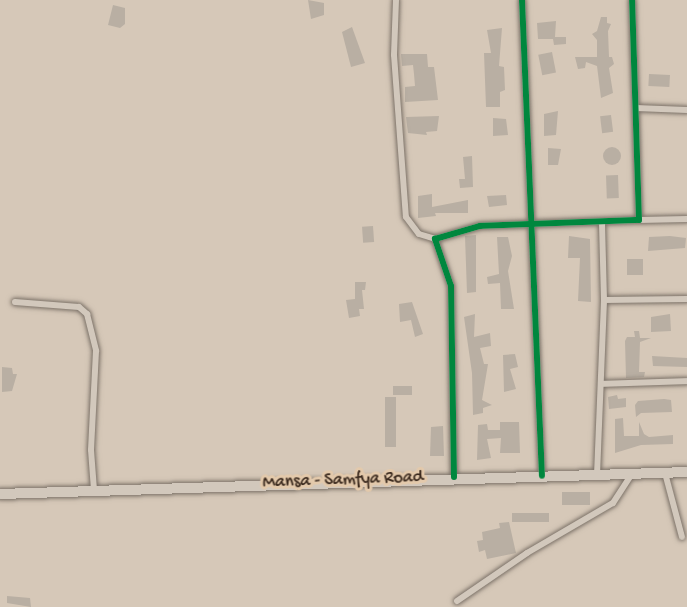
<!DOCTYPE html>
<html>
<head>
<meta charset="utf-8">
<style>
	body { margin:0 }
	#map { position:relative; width:687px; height:607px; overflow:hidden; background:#d6c8b8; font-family:"Gochi Hand",sans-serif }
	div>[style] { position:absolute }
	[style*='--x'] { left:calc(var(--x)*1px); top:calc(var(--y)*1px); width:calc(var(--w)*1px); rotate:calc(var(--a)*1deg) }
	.building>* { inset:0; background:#b9afa3; transform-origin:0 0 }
	.round { border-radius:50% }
	.roads { filter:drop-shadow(0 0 2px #7c7268) drop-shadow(0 0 2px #7c7268) }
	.street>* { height:6px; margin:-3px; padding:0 3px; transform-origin:3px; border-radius:3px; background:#d2c8bc }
	.primary>* { height:10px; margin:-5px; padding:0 5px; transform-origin:5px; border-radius:5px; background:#d2c8bc }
	.cycleway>* { height:6px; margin:-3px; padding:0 3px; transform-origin:3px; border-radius:3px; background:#00873e }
	span { translate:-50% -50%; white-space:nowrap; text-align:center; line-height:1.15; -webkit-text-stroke:6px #e3c9ab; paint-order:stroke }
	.street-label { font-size:18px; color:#3b2a1e }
</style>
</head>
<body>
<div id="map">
	<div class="building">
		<i style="clip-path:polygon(308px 0,324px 3px,324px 15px,311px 19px)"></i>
		<i style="clip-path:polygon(113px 5px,125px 8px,125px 24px,120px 28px,108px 25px)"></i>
		<i style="clip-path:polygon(601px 17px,607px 17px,607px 23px,611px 24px,608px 31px,609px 57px,612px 57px,614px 64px,609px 68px,613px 93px,601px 98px,597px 66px,586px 62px,585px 68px,578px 69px,575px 57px,597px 57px,597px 40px,592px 34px,597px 31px)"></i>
		<i style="clip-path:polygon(556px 21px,555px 37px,566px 37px,566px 44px,554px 45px,553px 39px,538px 39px,537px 23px)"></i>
		<i style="clip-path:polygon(352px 27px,365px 63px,351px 67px,342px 32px)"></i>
		<i style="clip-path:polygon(502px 28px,499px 66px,504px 67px,505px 90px,500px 92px,500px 107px,486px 107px,484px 53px,491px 53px,487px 30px)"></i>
		<i style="left:552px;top:52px;width:21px;height:14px;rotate:79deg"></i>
		<i style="clip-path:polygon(401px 54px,427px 54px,428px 67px,434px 67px,438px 100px,405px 102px,405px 87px,415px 86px,414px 74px,413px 65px,402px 66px)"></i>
		<i style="left:649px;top:74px;width:21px;height:12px;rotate:3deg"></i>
		<i style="clip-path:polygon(558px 111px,556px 135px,544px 136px,544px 114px)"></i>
		<i style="left:611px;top:115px;width:17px;height:11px;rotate:83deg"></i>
		<i style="clip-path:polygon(439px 116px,437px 131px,426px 132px,427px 135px,408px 133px,406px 117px)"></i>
		<i style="clip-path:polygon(493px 118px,506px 119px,508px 135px,493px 136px)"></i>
		<i class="round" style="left:603px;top:147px;width:18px;height:18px"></i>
		<i style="clip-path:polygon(548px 148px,561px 149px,558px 165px,548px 165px)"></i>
		<i style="clip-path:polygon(472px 156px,473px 187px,460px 188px,459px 179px,465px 179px,463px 157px)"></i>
		<i style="left:618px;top:175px;width:23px;height:12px;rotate:88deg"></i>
		<i style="clip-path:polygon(432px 194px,432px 207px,468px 200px,468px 213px,435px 213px,436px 216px,418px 218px,418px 196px)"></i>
		<i style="clip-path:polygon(506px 195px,507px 205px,489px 207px,487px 196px)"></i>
		<i style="left:373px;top:226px;width:16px;height:11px;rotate:86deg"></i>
		<i style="clip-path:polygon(476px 235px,476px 292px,467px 293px,465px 236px)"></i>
		<i style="clip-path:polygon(569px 236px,590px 239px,591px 302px,578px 301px,580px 258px,568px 258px)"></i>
		<i style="clip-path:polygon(670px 236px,686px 238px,685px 248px,648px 251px,649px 237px)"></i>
		<i style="clip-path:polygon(497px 237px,508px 237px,512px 256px,508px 271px,514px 309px,501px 309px,500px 283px,488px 284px,487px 277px,499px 274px)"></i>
		<i style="left:627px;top:259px;width:16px;height:16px"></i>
		<i style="clip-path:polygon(355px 282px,366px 282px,365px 290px,362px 290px,364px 309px,359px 309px,360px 316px,349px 318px,346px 300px,355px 299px)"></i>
		<i style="clip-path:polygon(412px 302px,423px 334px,415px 337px,411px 320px,400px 322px,399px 304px)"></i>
		<i style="clip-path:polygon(475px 314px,474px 337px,490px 333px,491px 346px,480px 348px,484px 364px,488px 364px,482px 400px,492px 405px,483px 408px,483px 413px,473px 415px,472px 373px,464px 317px)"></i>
		<i style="clip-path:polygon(670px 314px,671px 331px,651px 332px,651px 317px)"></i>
		<i style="clip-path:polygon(634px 331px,639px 331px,640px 338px,651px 338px,640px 342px,639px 372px,645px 372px,644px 377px,626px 378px,625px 341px,627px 337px,635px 337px)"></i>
		<i style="clip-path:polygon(515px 354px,518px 367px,510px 369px,516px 389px,504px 392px,503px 355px)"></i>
		<i style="clip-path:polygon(652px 356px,687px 358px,687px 367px,653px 366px)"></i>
		<i style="clip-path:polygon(2px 367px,12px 368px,13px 374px,17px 374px,12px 391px,2px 392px)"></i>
		<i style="left:393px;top:386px;width:19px;height:9px"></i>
		<i style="clip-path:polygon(617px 395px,618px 399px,626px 398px,626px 407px,609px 409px,608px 397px)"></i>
		<i style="left:396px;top:397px;width:50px;height:11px;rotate:90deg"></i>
		<i style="clip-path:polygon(664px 399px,671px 400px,672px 412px,641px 413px,636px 417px,635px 405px,638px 401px)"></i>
		<i style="clip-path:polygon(623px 418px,624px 436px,639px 436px,639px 422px,644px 434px,649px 437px,673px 435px,673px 444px,641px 445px,615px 453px,615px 419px)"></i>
		<i style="clip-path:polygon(500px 422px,519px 422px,520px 453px,500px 453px,501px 438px,487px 439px,491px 458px,477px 460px,478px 425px,487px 424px,488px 430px,500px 430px)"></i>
		<i style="clip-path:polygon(443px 426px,444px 456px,430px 456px,431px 427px)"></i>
		<i style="left:562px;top:492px;width:28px;height:13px"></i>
		<i style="left:549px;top:513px;width:9px;height:37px;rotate:90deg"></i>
		<i style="clip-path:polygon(509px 522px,516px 553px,487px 559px,485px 550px,479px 552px,477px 541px,483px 540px,482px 532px,500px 528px,499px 523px)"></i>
		<i style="clip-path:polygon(7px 596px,30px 598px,31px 607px,7px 603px)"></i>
	</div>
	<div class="roads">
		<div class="street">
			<i style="--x:396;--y:0;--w:55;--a:92.1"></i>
			<i style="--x:394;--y:55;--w:162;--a:85.8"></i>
			<i style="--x:406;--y:217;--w:21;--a:53"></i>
			<i style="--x:419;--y:234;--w:17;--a:17"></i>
			<i style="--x:522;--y:0;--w:476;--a:87.6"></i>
			<i style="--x:636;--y:108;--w:51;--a:2.2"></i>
			<i style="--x:639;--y:220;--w:48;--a:-1.2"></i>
			<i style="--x:604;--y:300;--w:83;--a:-0.7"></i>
			<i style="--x:15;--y:302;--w:64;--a:4.5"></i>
			<i style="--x:79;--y:307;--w:11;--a:41"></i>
			<i style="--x:87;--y:314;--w:38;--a:76"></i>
			<i style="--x:96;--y:351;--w:99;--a:92.9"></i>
			<i style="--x:91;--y:450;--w:40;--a:85.7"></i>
			<i style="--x:601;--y:384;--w:86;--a:-2"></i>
			<i style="--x:665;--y:473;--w:66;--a:75.1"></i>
			<i style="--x:597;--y:475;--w:175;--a:-87.7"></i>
			<i style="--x:604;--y:300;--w:77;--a:-91.5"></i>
			<i style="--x:454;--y:477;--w:191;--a:-90.9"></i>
			<i style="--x:451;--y:286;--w:50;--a:-108.8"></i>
			<i style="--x:435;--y:239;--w:47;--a:-16.1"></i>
			<i style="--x:480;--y:226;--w:159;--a:-2.2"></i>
			<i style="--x:639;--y:220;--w:220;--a:-91.8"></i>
			<i style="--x:457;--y:601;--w:85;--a:-34.4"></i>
			<i style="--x:527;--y:553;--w:99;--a:-30.2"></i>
			<i style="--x:613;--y:503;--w:35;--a:-57"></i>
		</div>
		<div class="primary">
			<i style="--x:0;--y:494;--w:687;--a:-1.83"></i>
		</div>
	</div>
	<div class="cycleway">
		<i style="--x:522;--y:0;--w:476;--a:87.6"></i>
		<i style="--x:454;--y:477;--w:191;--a:-90.9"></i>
		<i style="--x:451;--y:286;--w:50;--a:-108.8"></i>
		<i style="--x:435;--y:239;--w:47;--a:-16.1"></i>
		<i style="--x:480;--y:226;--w:159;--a:-2.2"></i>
		<i style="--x:639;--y:220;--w:220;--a:-91.8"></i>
	</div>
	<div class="street-label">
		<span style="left:343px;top:481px;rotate:-2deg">Mansa - Samfya Road</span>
	</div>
</div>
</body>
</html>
